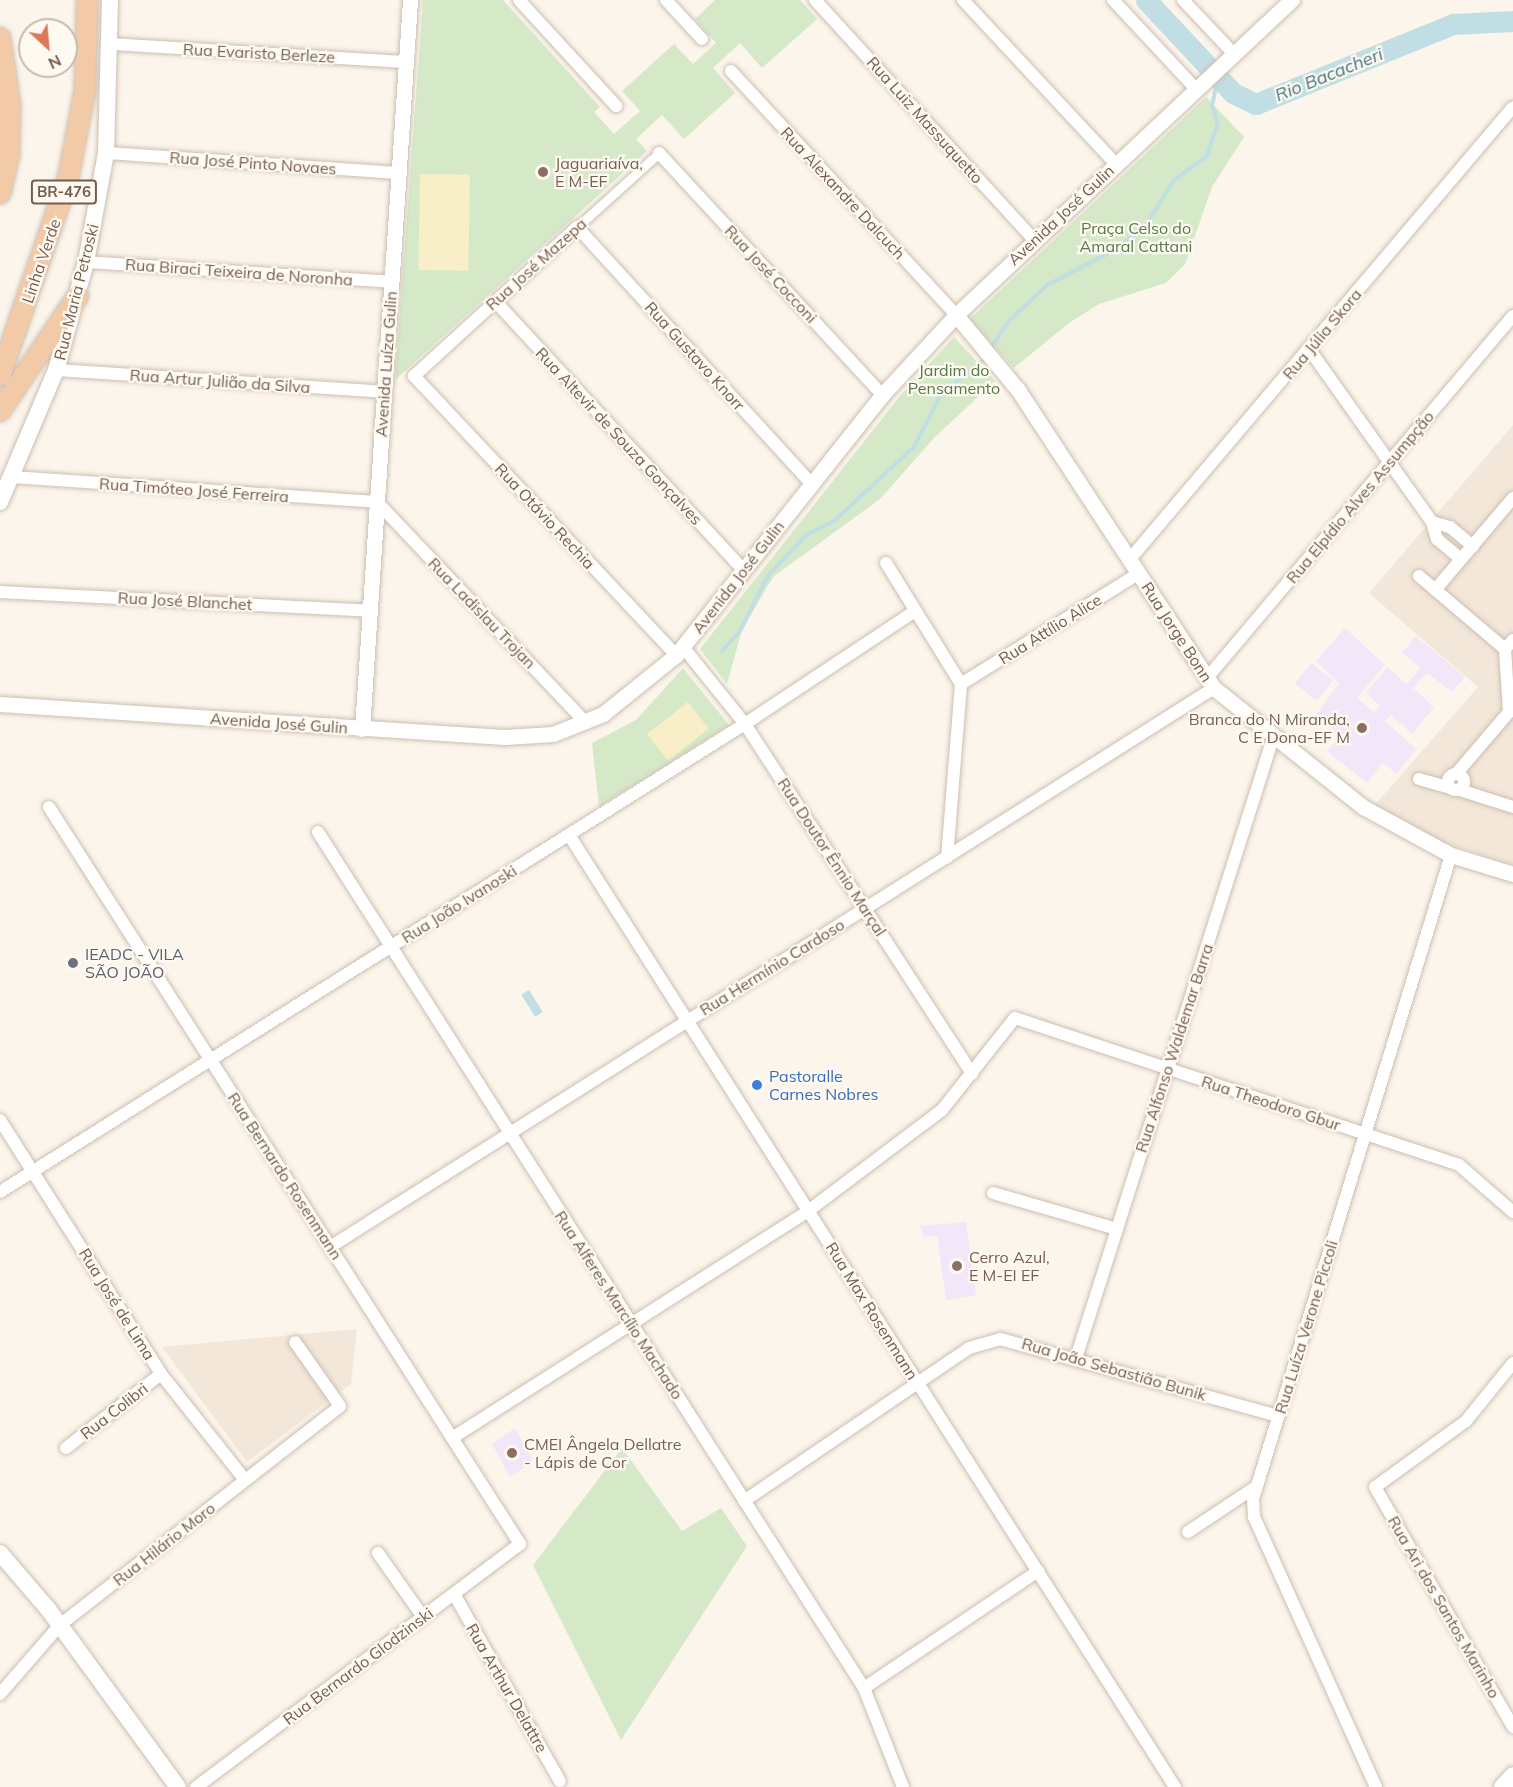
<!DOCTYPE html>
<html>
<head>
<meta charset="utf-8">
<style>
	body { margin:0 }
	#map { position:relative; width:1513px; height:1787px; overflow:hidden; background:#fbf5eb; font-family:Mulish,sans-serif }
	div>[style] { position:absolute }
	[style*='--x'] { left:calc(var(--x)*1px); top:calc(var(--y)*1px); width:calc(var(--w)*1px); rotate:calc(var(--a)*1deg) }
	.residential>* { inset:0; background:#f3e7d9 }
	.education>* { inset:0; background:#f2e7f8; transform-origin:0 0 }
	.green>* { inset:0; background:#d5e9c9 }
	.sand>* { inset:0; background:#f8eec8; transform-origin:0 0 }
	.water>* { inset:0; background:#c0dee4; transform-origin:0 0 }
	.stream>* { height:4px; margin:-2px; padding:0 2px; transform-origin:2px; border-radius:2px; background:#c0dee4 }
	.river>* { height:21px; margin:-10.5px; padding:0 10.5px; transform-origin:10.5px; border-radius:10.5px; background:#c0dee4 }
	.roads { filter:drop-shadow(0 0 2px #cdbeb1) drop-shadow(0 0 2px #cdbeb1) }
	.pedestrian>* { height:9px; margin:-4.5px; padding:0 4.5px; transform-origin:4.5px; border-radius:4.5px; background:#fff }
	.minor>* { height:12px; margin:-6px; padding:0 6px; transform-origin:6px; border-radius:6px; background:#fff }
	.minor>.ring { margin:-6px; padding:0; box-sizing:content-box; background:none; border:12px solid #fff; border-radius:50% }
	.tertiary>* { height:15px; margin:-7.5px; padding:0 7.5px; transform-origin:7.5px; border-radius:7.5px; background:#fff }
	.secondary>* { height:16px; margin:-8px; padding:0 8px; transform-origin:8px; border-radius:8px; background:#fff }
	.trunk>* { height:20px; margin:-10px; padding:0 10px; transform-origin:10px; border-radius:10px; background:#f2caa7 }
	.dots>* { width:16px; height:16px; translate:-50% -50%; box-sizing:border-box; border:3px solid #fef9f1; border-radius:50% }
	span { translate:-50% -50%; white-space:nowrap; text-align:center; line-height:1.15; -webkit-text-stroke:4.5px #fef9f1; paint-order:stroke }
	.shield-label span { padding:2px 4px; background:#fef9f1; border:2px solid; border-radius:4px; -webkit-text-stroke-width:0 }
	.shield-label { font-size:15px; color:#755d4f; font-weight:700 }
	.street-label { font-size:16px; color:#755d4f }
	.education-label { font-size:16px; color:#785e54 }
	.left { translate:0 -50%; text-align:left }
	.right { translate:-100% -50%; text-align:right }
	.park-label { font-size:16px; color:#557948 }
	.worship-label { font-size:16px; color:#5b616d }
	.shop-label { font-size:16px; color:#366cbe }
	.water-label { font-size:18px; color:#47757f; font-style:italic }
	.north { position:absolute; left:18px; top:18px; width:60px; height:60px; box-sizing:border-box; background:#fef9f1; border:2px solid #c7bbb0; border-radius:50%; rotate:154deg; font-size:16px; font-weight:700; line-height:24px; text-align:center; color:#755d4f }
	.north::after { content:''; display:block; margin:auto; width:21px; height:27px; background:#dc7959; clip-path:polygon(50% 0,100% 100%,50% 72%,0 100%) }
</style>
</head>
<body>
<div id="map">
	<div class="residential">
		<i style="clip-path:polygon(1513px 425px,1513px 865px,1437px 840px,1374px 806px,1478px 687px,1369px 593px)"></i>
		<i style="clip-path:polygon(357px 1329px,351px 1384px,247px 1462px,162px 1347px)"></i>
	</div>
	<div class="education">
		<i style="clip-path:polygon(1345px 628px,1385px 665px,1357px 698px,1374px 712px,1380px 706px,1366px 693px,1387px 667px,1407px 684px,1421px 668px,1402px 653px,1416px 636px,1465px 677px,1452px 692px,1427px 673px,1413px 688px,1434px 707px,1412px 734px,1391px 715px,1385px 721px,1416px 749px,1397px 774px,1383px 763px,1367px 783px,1327px 751px,1340px 735px,1316px 715px,1339px 683px,1316px 661px)"></i>
		<i style="left:1311px;top:663px;width:28px;height:26px;rotate:38deg"></i>
		<i style="clip-path:polygon(966px 1222px,976px 1295px,946px 1300px,937px 1236px,924px 1237px,920px 1226px)"></i>
		<i style="clip-path:polygon(515px 1428px,533px 1462px,510px 1477px,492px 1444px)"></i>
	</div>
	<div class="green">
		<i style="clip-path:polygon(423px 0,503px 0,600px 107px,594px 112px,614px 134px,640px 111px,622px 91px,674px 44px,693px 64px,716px 43px,695px 19px,715px 0,800px 0,817px 19px,762px 68px,740px 43px,713px 68px,735px 93px,684px 139px,662px 115px,636px 139px,647px 151px,395px 380px)"></i>
		<i style="clip-path:polygon(1206px 97px,1244px 137px,1212px 187px,1185px 264px,1166px 283px,1099px 304px,1069px 323px,1014px 368px,970px 319px)"></i>
		<i style="clip-path:polygon(954px 337px,995px 381px,935px 437px,880px 499px,773px 577px,742px 630px,727px 684px,700px 649px,900px 396px)"></i>
		<i style="clip-path:polygon(683px 668px,729px 725px,599px 807px,592px 743px,636px 720px)"></i>
		<i style="clip-path:polygon(622px 1448px,682px 1531px,721px 1508px,747px 1546px,621px 1740px,533px 1565px)"></i>
	</div>
	<div class="sand">
		<i style="left:420px;top:174px;width:50px;height:96px;rotate:1deg"></i>
		<i style="left:688px;top:702px;width:34px;height:52px;rotate:52deg"></i>
	</div>
	<div class="water">
		<i style="left:529px;top:990px;width:26px;height:9px;rotate:58deg"></i>
	</div>
	<div class="stream">
		<i style="--x:991;--y:349;--w:31;--a:-58"></i>
		<i style="--x:1007;--y:323;--w:55;--a:-43.5"></i>
		<i style="--x:1047;--y:285;--w:74;--a:-27.3"></i>
		<i style="--x:1113;--y:251;--w:40;--a:-37"></i>
		<i style="--x:1145;--y:227;--w:55;--a:-58.3"></i>
		<i style="--x:1174;--y:180;--w:41;--a:-36"></i>
		<i style="--x:1207;--y:156;--w:35;--a:-72"></i>
		<i style="--x:1218;--y:123;--w:18;--a:-109"></i>
		<i style="--x:1212;--y:106;--w:30;--a:-78"></i>
		<i style="--x:722;--y:651;--w:27;--a:-48"></i>
		<i style="--x:740;--y:631;--w:62;--a:-63"></i>
		<i style="--x:768;--y:576;--w:56;--a:-47.2"></i>
		<i style="--x:806;--y:535;--w:31;--a:-27"></i>
		<i style="--x:834;--y:521;--w:109;--a:-42.8"></i>
		<i style="--x:914;--y:447;--w:59;--a:-63"></i>
		<i style="--x:941;--y:394;--w:58;--a:-38.7"></i>
	</div>
	<div class="river">
		<i style="--x:1146;--y:0;--w:127;--a:46.9"></i>
		<i style="--x:1233;--y:93;--w:25;--a:26"></i>
		<i style="--x:1256;--y:104;--w:213;--a:-22.1"></i>
		<i style="--x:1453;--y:24;--w:60;--a:-2.9"></i>
	</div>
	<div class="roads">
		<div class="pedestrian">
			<i style="--x:577;--y:227;--w:110;--a:-42.1"></i>
		</div>
		<div class="minor">
			<i style="--x:519;--y:0;--w:144;--a:47.5"></i>
			<i style="--x:666;--y:0;--w:53;--a:47.3"></i>
			<i style="--x:815;--y:0;--w:325;--a:47.6"></i>
			<i style="--x:963;--y:0;--w:224;--a:47"></i>
			<i style="--x:1113;--y:0;--w:122;--a:47"></i>
			<i style="--x:1183;--y:0;--w:74;--a:46.6"></i>
			<i style="--x:111;--y:44;--w:296;--a:3.5"></i>
			<i style="--x:731;--y:71;--w:332;--a:47.3"></i>
			<i style="--x:106;--y:153;--w:294;--a:3.9"></i>
			<i style="--x:659;--y:153;--w:329;--a:47.3"></i>
			<i style="--x:86;--y:262;--w:307;--a:3.7"></i>
			<i style="--x:496;--y:302;--w:364;--a:47.3"></i>
			<i style="--x:1309;--y:349;--w:212;--a:54.6"></i>
			<i style="--x:1432;--y:522;--w:18;--a:74"></i>
			<i style="--x:1437;--y:539;--w:31;--a:40"></i>
			<i style="--x:56;--y:370;--w:329;--a:3.8"></i>
			<i style="--x:11;--y:477;--w:367;--a:3.9"></i>
			<i style="--x:377;--y:502;--w:304;--a:46.6"></i>
			<i style="--x:1432;--y:522;--w:19;--a:16"></i>
			<i style="--x:1450;--y:527;--w:30;--a:40"></i>
			<i style="--x:1130;--y:559;--w:592;--a:-49.72"></i>
			<i style="--x:886;--y:563;--w:142;--a:58.2"></i>
			<i style="--x:961;--y:684;--w:174;--a:94.6"></i>
			<i style="--x:1419;--y:576;--w:113;--a:40.3"></i>
			<i style="--x:1505;--y:649;--w:63;--a:86.4"></i>
			<i style="--x:1509;--y:712;--w:82;--a:130.5"></i>
			<i style="--x:1435;--y:590;--w:121;--a:-49.7"></i>
			<i style="--x:0;--y:592;--w:370;--a:2.9"></i>
			<i style="--x:683;--y:647;--w:99;--a:51.2"></i>
			<i style="--x:745;--y:724;--w:417;--a:57"></i>
			<i style="--x:1505;--y:649;--w:12;--a:-48"></i>
			<i style="--x:676;--y:655;--w:383;--a:-133.2"></i>
			<i style="--x:414;--y:376;--w:221;--a:-42.4"></i>
			<i style="--x:577;--y:227;--w:348;--a:47.6"></i>
			<i style="--x:1207;--y:678;--w:474;--a:-49.8"></i>
			<i style="--x:961;--y:684;--w:210;--a:-31.9"></i>
			<i class="ring" style="left:1448px;top:774px;width:4px;height:4px"></i>
			<i style="--x:1419;--y:779;--w:32;--a:16"></i>
			<i style="--x:1460;--y:790;--w:56;--a:17.8"></i>
			<i style="--x:49;--y:807;--w:875;--a:57.42"></i>
			<i style="--x:520;--y:1544;--w:405;--a:143.1"></i>
			<i style="--x:318;--y:832;--w:1015;--a:57.47"></i>
			<i style="--x:864;--y:1688;--w:106;--a:68.5"></i>
			<i style="--x:569;--y:835;--w:1129;--a:57.52"></i>
			<i style="--x:0;--y:1120;--w:301;--a:57.6"></i>
			<i style="--x:161;--y:1374;--w:135;--a:51.6"></i>
			<i style="--x:0;--y:1192;--w:880;--a:-32.14"></i>
			<i style="--x:745;--y:724;--w:204;--a:-33.6"></i>
			<i style="--x:993;--y:1193;--w:129;--a:16.2"></i>
			<i style="--x:330;--y:1247;--w:1046;--a:-32.31"></i>
			<i style="--x:1076;--y:1358;--w:651;--a:-72.37"></i>
			<i style="--x:1513;--y:1363;--w:75;--a:129"></i>
			<i style="--x:1466;--y:1421;--w:112;--a:144"></i>
			<i style="--x:1375;--y:1487;--w:277;--a:60.1"></i>
			<i style="--x:452;--y:1438;--w:422;--a:-32.5"></i>
			<i style="--x:808;--y:1211;--w:168;--a:-37"></i>
			<i style="--x:942;--y:1110;--w:117;--a:-51.6"></i>
			<i style="--x:1015;--y:1018;--w:468;--a:18.3"></i>
			<i style="--x:1459;--y:1165;--w:72;--a:41"></i>
			<i style="--x:66;--y:1448;--w:120;--a:-37.9"></i>
			<i style="--x:744;--y:1501;--w:272;--a:-34.2"></i>
			<i style="--x:969;--y:1348;--w:32;--a:-16"></i>
			<i style="--x:1000;--y:1339;--w:288;--a:15.5"></i>
			<i style="--x:1188;--y:1532;--w:83;--a:-33.7"></i>
			<i style="--x:378;--y:1553;--w:78;--a:54.9"></i>
			<i style="--x:454;--y:1594;--w:215;--a:60.5"></i>
			<i style="--x:864;--y:1688;--w:210;--a:-33.9"></i>
			<i style="--x:0;--y:1694;--w:91;--a:-49"></i>
			<i style="--x:60;--y:1625;--w:355;--a:-38"></i>
			<i style="--x:340;--y:1406;--w:78;--a:-125.1"></i>
			<i style="--x:1376;--y:1787;--w:296;--a:-114.3"></i>
			<i style="--x:1254;--y:1517;--w:18;--a:-93"></i>
			<i style="--x:1253;--y:1499;--w:674;--a:-72.91"></i>
		</div>
		<div class="tertiary">
			<i style="--x:956;--y:315;--w:97;--a:50.4"></i>
			<i style="--x:1018;--y:390;--w:357;--a:56.7"></i>
			<i style="--x:1214;--y:688;--w:191;--a:38.6"></i>
			<i style="--x:1363;--y:807;--w:100;--a:28.6"></i>
			<i style="--x:1451;--y:855;--w:65;--a:17"></i>
			<i style="--x:0;--y:704;--w:506;--a:3.74"></i>
			<i style="--x:505;--y:737;--w:48;--a:-3.6"></i>
			<i style="--x:553;--y:734;--w:54;--a:-21.8"></i>
			<i style="--x:603;--y:714;--w:94;--a:-38.9"></i>
			<i style="--x:676;--y:655;--w:332;--a:-51.6"></i>
			<i style="--x:882;--y:395;--w:109;--a:-47.2"></i>
			<i style="--x:956;--y:315;--w:461;--a:-43.2"></i>
			<i style="--x:362;--y:729;--w:731;--a:-86.23"></i>
		</div>
		<div class="secondary">
			<i style="--x:0;--y:502;--w:143;--a:-67"></i>
			<i style="--x:56;--y:370;--w:112;--a:-74.5"></i>
			<i style="--x:86;--y:262;--w:111;--a:-79.6"></i>
			<i style="--x:106;--y:153;--w:153;--a:-88.5"></i>
			<i style="--x:0;--y:1553;--w:74;--a:49.4"></i>
			<i style="--x:48;--y:1609;--w:220;--a:53.9"></i>
			<i style="--x:1502;--y:1787;--w:16;--a:-47"></i>
		</div>
		<div class="trunk">
			<i style="--x:0;--y:38;--w:68;--a:81.5"></i>
			<i style="--x:10;--y:105;--w:50;--a:91.1"></i>
			<i style="--x:9;--y:155;--w:39;--a:103"></i>
			<i style="--x:0;--y:376;--w:208;--a:-71"></i>
			<i style="--x:68;--y:179;--w:91;--a:-79.2"></i>
			<i style="--x:85;--y:90;--w:90;--a:-88.7"></i>
			<i style="--x:0;--y:411;--w:139;--a:-55.9"></i>
		</div>
	</div>
	<div class="dots">
		<i style="left:543px;top:172px;background:#8d6e63"></i>
		<i style="left:1362px;top:728px;background:#8d6e63"></i>
		<i style="left:73px;top:963px;background:#6b7280"></i>
		<i style="left:757px;top:1085px;background:#3f7fe0"></i>
		<i style="left:957px;top:1266px;background:#8d6e63"></i>
		<i style="left:512px;top:1453px;background:#8d6e63"></i>
	</div>
	<div class="shield-label">
		<span style="left:64px;top:192px">BR-476</span>
	</div>
	<div class="street-label">
		<span style="left:259px;top:53px;rotate:3deg">Rua Evaristo Berleze</span>
		<span style="left:925px;top:120px;rotate:48deg">Rua Luiz Massuquetto</span>
		<span style="left:253px;top:163px;rotate:4deg">Rua José Pinto Novaes</span>
		<span style="left:843px;top:193px;rotate:47deg">Rua Alexandre Dalcuch</span>
		<span style="left:1061px;top:215px;rotate:-43deg">Avenida José Gulin</span>
		<span style="left:41px;top:261px;rotate:-71deg">Linha Verde</span>
		<span style="left:536px;top:264px;rotate:-42deg">Rua José Mazepa</span>
		<span style="left:239px;top:272px;rotate:4deg">Rua Biraci Teixeira de Noronha</span>
		<span style="left:771px;top:274px;rotate:47deg">Rua José Cocconi</span>
		<span style="left:76px;top:292px;rotate:-76deg">Rua Maria Petroski</span>
		<span style="left:1322px;top:334px;rotate:-50deg">Rua Júlia Skora</span>
		<span style="left:695px;top:356px;rotate:48deg">Rua Gustavo Knorr</span>
		<span style="left:386px;top:364px;rotate:-86deg">Avenida Luíza Gulin</span>
		<span style="left:220px;top:381px;rotate:4deg">Rua Artur Julião da Silva</span>
		<span style="left:619px;top:436px;rotate:47deg">Rua Altevir de Souza Gonçalves</span>
		<span style="left:194px;top:490px;rotate:4deg">Rua Timóteo José Ferreira</span>
		<span style="left:1360px;top:497px;rotate:-50deg">Rua Elpídio Alves Assumpção</span>
		<span style="left:545px;top:516px;rotate:47deg">Rua Otávio Rechia</span>
		<span style="left:738px;top:577px;rotate:-52deg">Avenida José Gulin</span>
		<span style="left:185px;top:601px;rotate:3deg">Rua José Blanchet</span>
		<span style="left:482px;top:613px;rotate:46deg">Rua Ladislau Trojan</span>
		<span style="left:1050px;top:629px;rotate:-32deg">Rua Attílio Alice</span>
		<span style="left:1177px;top:632px;rotate:57deg">Rua Jorge Bonn</span>
		<span style="left:279px;top:723px;rotate:4deg">Avenida José Gulin</span>
		<span style="left:832px;top:857px;rotate:57deg">Rua Doutor Ênnio Marçal</span>
		<span style="left:459px;top:904px;rotate:-32deg">Rua João Ivanoski</span>
		<span style="left:772px;top:967px;rotate:-32deg">Rua Hermínio Cardoso</span>
		<span style="left:1174px;top:1048px;rotate:-72deg">Rua Alfonso Waldemar Barra</span>
		<span style="left:1271px;top:1103px;rotate:18deg">Rua Theodoro Gbur</span>
		<span style="left:285px;top:1176px;rotate:57deg">Rua Bernardo Rosenmann</span>
		<span style="left:117px;top:1304px;rotate:58deg">Rua José de Lima</span>
		<span style="left:619px;top:1305px;rotate:57deg">Rua Alferes Marcílio Machado</span>
		<span style="left:872px;top:1311px;rotate:58deg">Rua Max Rosenmann</span>
		<span style="left:1306px;top:1327px;rotate:-73deg">Rua Luíza Verone Piccoli</span>
		<span style="left:1114px;top:1369px;rotate:16deg">Rua João Sebastião Bunik</span>
		<span style="left:114px;top:1411px;rotate:-38deg">Rua Colibri</span>
		<span style="left:164px;top:1544px;rotate:-38deg">Rua Hilário Moro</span>
		<span style="left:1444px;top:1607px;rotate:60deg">Rua Ari dos Santos Marinho</span>
		<span style="left:358px;top:1666px;rotate:-37deg">Rua Bernardo Glodzinski</span>
		<span style="left:507px;top:1688px;rotate:60deg">Rua Arthur Delattre</span>
	</div>
	<div class="education-label">
		<span class="left" style="left:555px;top:172px">Jaguariaíva,<br>E M-EF</span>
		<span class="right" style="left:1350px;top:728px">Branca do N Miranda,<br>C E Dona-EF M</span>
		<span class="left" style="left:969px;top:1266px">Cerro Azul,<br>E M-EI EF</span>
		<span class="left" style="left:524px;top:1453px">CMEI Ângela Dellatre<br>- Lápis de Cor</span>
	</div>
	<div class="park-label">
		<span style="left:1136px;top:237px">Praça Celso do<br>Amaral Cattani</span>
		<span style="left:954px;top:379px">Jardim do<br>Pensamento</span>
	</div>
	<div class="worship-label">
		<span class="left" style="left:85px;top:963px">IEADC - VILA<br>SÃO JOÃO</span>
	</div>
	<div class="shop-label">
		<span class="left" style="left:769px;top:1085px">Pastoralle<br>Carnes Nobres</span>
	</div>
	<div class="water-label">
		<span style="left:1329px;top:75px;rotate:-22deg">Rio Bacacheri</span>
	</div>
	<div class="north">N</div>
</div>
</body>
</html>
